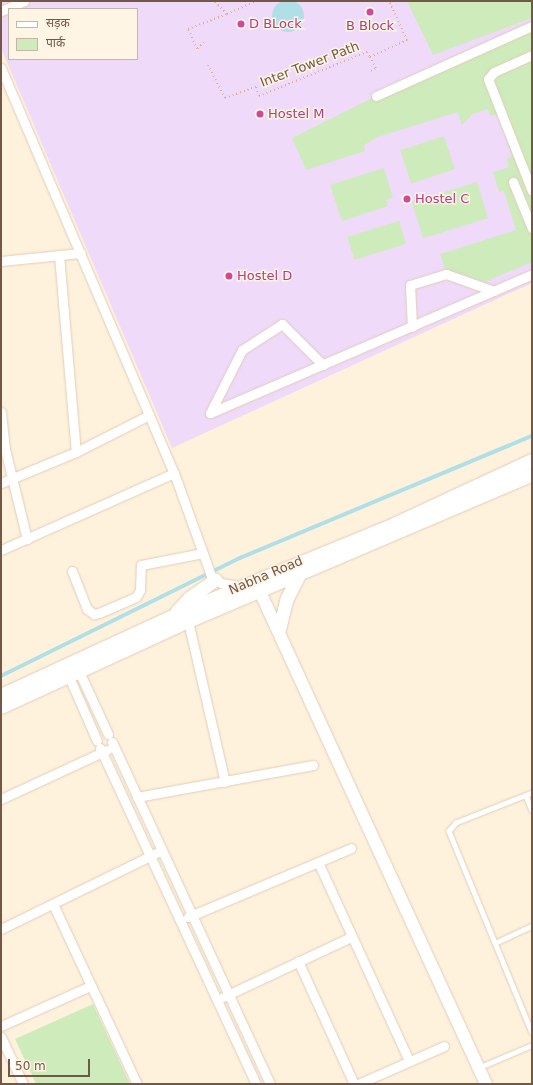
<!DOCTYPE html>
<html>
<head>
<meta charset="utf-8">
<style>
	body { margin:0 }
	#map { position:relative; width:533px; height:1085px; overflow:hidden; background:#fef2dd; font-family:"DejaVu Sans","Noto Sans Devanagari",sans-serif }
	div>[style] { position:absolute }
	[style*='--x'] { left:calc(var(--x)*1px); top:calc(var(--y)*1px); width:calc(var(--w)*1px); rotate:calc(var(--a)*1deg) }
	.education>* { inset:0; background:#efdafa }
	.green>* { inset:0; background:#ceebbb; transform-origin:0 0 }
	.water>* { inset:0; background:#b1dfe8 }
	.round { border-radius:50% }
	.stream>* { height:3.5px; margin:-1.75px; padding:0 1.75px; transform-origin:1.75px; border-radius:1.75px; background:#b1dfe8 }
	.path>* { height:2px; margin-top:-1px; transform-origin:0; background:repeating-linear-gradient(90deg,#d9b297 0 1px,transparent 0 4px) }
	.roads { filter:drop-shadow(0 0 1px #e2cdb9) drop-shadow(0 0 1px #e2cdb9) }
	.service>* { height:4.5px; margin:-2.25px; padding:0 2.25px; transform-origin:2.25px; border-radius:2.25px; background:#fff }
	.minor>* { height:9px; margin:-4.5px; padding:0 4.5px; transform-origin:4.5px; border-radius:4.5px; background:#fff }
	.tertiary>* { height:12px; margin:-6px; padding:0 6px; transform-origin:6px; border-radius:6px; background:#fff }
	.secondary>* { height:13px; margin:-6.5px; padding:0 6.5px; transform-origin:6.5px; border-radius:6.5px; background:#fff }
	.dots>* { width:11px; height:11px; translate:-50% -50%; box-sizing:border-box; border:2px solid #fff5e5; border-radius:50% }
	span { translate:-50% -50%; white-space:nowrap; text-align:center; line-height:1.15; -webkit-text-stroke:3px #fff5e5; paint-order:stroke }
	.hotel-label { font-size:13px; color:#b23c85 }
	.left { translate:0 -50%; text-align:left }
	.street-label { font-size:13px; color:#745744 }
	.frame { position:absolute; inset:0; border:2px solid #745744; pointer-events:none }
	.legend { position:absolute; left:8px; top:8px; width:130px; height:52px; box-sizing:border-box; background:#fff5e5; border:1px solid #c7b6a5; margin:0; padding:5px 7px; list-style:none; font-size:12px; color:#745744 }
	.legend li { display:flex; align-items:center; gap:8px; height:20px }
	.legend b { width:20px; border:1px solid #c7b6a5 }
	.scale { position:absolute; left:8px; top:1059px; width:82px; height:18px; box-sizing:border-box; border:2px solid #745744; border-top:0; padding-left:5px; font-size:12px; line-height:14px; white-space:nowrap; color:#745744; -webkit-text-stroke:3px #fff5e5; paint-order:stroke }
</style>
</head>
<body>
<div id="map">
	<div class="education">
		<i style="clip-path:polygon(evenodd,1px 1px,532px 1px,532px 283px,172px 448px,1px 48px,1px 1px,9px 9px,137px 9px,137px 59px,9px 59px,9px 9px)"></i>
	</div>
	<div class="green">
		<i style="clip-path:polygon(407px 1px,532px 1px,532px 18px,433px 55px)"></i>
		<i style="clip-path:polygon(532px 31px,532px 262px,485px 282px,445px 269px,440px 254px,516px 230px,504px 191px,499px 192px,493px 172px,509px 167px,507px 159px,512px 157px,499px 114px,490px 116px,488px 109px,473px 114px,462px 125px,458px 112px,378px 137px,364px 145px,365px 151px,306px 170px,292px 138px,376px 96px)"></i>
		<i style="left:444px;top:136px;width:35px;height:46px;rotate:72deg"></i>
		<i style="clip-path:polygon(384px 168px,393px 198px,386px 200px,388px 206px,342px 221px,330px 185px)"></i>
		<i style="left:477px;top:182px;width:38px;height:68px;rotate:73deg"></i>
		<i style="left:399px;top:221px;width:24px;height:54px;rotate:73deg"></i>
		<i style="clip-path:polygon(93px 1004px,130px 1084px,36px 1084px,15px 1039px)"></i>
	</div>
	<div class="water">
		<i class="round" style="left:272px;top:0;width:32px;height:32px"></i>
	</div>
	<div class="stream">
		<i style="--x:1;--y:676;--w:267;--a:-26.3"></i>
		<i style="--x:240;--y:558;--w:316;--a:-22.7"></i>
	</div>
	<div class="path">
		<i style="--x:227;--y:14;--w:32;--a:-24"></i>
		<i style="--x:204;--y:42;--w:10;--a:135"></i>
		<i style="--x:197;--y:49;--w:22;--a:-114"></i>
		<i style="--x:188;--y:29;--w:42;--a:-21"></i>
		<i style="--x:227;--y:14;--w:18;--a:-135"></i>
		<i style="--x:208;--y:65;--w:37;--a:63"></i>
		<i style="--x:225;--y:98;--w:33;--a:-20"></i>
		<i style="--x:256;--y:87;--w:9;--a:72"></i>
		<i style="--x:259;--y:96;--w:117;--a:-22.2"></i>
		<i style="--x:367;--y:52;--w:6;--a:59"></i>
		<i style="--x:371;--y:71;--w:6;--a:-31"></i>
		<i style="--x:376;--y:68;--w:13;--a:-119"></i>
		<i style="--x:370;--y:57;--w:41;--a:-24.7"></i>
		<i style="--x:407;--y:40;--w:43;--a:-114.8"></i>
	</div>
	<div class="roads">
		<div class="service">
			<i style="--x:532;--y:793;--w:82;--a:158.5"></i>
			<i style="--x:456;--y:823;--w:11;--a:131"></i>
			<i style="--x:449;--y:831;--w:217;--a:67.6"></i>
			<i style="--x:526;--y:796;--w:15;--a:67"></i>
			<i style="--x:497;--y:942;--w:38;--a:-25"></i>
			<i style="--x:480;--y:1067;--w:56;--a:-22.9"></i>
		</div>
		<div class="minor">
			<i style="--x:1;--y:11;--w:25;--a:-23"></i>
			<i style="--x:532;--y:55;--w:42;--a:155.9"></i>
			<i style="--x:494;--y:72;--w:9;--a:131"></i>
			<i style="--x:488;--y:79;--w:120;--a:68.6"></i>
			<i style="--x:1;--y:68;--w:440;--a:66.9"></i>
			<i style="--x:174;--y:473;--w:109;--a:70.2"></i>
			<i style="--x:211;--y:576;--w:12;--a:35"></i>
			<i style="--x:221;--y:583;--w:13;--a:9"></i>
			<i style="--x:234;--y:585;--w:9;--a:54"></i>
			<i style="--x:376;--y:96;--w:171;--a:-24.2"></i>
			<i style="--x:513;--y:182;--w:50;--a:67.6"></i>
			<i style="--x:59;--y:255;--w:198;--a:85.1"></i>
			<i style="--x:1;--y:261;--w:80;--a:-5.7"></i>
			<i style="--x:412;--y:327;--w:42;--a:-92.7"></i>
			<i style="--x:410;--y:285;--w:38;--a:-17"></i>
			<i style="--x:446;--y:274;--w:51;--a:19.5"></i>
			<i style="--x:1;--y:412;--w:37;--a:84"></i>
			<i style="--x:5;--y:449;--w:93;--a:76.3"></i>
			<i style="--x:210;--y:413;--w:351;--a:-23.3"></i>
			<i style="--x:210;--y:413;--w:71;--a:-63.1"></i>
			<i style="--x:242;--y:350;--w:48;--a:-33"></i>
			<i style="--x:282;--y:324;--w:58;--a:45"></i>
			<i style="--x:1;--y:483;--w:81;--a:-22.5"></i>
			<i style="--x:76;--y:452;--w:82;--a:-26.9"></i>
			<i style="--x:1;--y:550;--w:189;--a:-24"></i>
			<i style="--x:72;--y:571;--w:41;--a:68.5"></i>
			<i style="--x:87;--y:609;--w:9;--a:36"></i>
			<i style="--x:94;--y:614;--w:5;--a:-11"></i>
			<i style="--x:99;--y:613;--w:40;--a:-23.4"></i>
			<i style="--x:136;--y:597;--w:8;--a:-60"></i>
			<i style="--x:140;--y:590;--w:25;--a:-88"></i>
			<i style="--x:141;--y:565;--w:63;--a:-11"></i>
			<i style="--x:188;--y:621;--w:165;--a:77.1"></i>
			<i style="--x:77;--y:667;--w:74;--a:65.2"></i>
			<i style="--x:66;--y:670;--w:77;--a:66.4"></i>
			<i style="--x:112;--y:742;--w:377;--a:65.2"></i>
			<i style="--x:100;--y:748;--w:370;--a:65.1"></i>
			<i style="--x:137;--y:797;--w:179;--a:-10.3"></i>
			<i style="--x:1;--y:799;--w:117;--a:-24.8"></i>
			<i style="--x:318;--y:862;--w:219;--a:65.4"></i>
			<i style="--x:53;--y:904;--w:199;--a:65"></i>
			<i style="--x:188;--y:917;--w:177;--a:-22.9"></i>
			<i style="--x:1;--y:929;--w:179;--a:-26.1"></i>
			<i style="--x:298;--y:961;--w:135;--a:65.5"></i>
			<i style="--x:223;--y:997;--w:141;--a:-25.1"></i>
			<i style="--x:1;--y:1026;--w:98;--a:-24.2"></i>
			<i style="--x:1;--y:1037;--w:52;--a:64.9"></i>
			<i style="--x:358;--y:1084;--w:94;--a:-23.8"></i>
		</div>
		<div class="tertiary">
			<i style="--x:256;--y:583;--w:551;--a:65.34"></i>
		</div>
		<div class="secondary">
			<i style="--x:177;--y:611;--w:18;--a:-47"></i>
			<i style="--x:189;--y:598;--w:32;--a:-35"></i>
			<i style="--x:279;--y:629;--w:32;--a:-76"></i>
			<i style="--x:287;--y:598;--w:27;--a:-63"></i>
			<i style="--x:1;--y:695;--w:205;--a:-24.8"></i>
			<i style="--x:187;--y:609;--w:224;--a:-22.3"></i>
			<i style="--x:394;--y:524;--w:152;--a:-24.9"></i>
			<i style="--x:1;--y:707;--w:206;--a:-24.7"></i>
			<i style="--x:188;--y:621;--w:374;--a:-23.1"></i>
		</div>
	</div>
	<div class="dots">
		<i style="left:370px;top:12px;background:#d1479c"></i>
		<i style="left:241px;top:24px;background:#d1479c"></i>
		<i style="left:260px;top:114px;background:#d1479c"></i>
		<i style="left:407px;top:199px;background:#d1479c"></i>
		<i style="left:229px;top:276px;background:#d1479c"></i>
	</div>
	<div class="hotel-label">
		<span class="left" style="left:249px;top:24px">D BLock</span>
		<span style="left:370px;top:26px">B Block</span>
		<span class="left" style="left:268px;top:114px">Hostel M</span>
		<span class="left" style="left:415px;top:199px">Hostel C</span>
		<span class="left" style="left:237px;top:276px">Hostel D</span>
	</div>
	<div class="street-label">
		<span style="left:310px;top:65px;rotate:-21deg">Inter Tower Path</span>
		<span style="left:266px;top:576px;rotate:-23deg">Nabha Road</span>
	</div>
	<div class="frame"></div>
	<ul class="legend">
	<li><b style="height:5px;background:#fff"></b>सड़क</li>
	<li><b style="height:11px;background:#ceebbb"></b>पार्क</li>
	</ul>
	<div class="scale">50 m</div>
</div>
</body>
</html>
